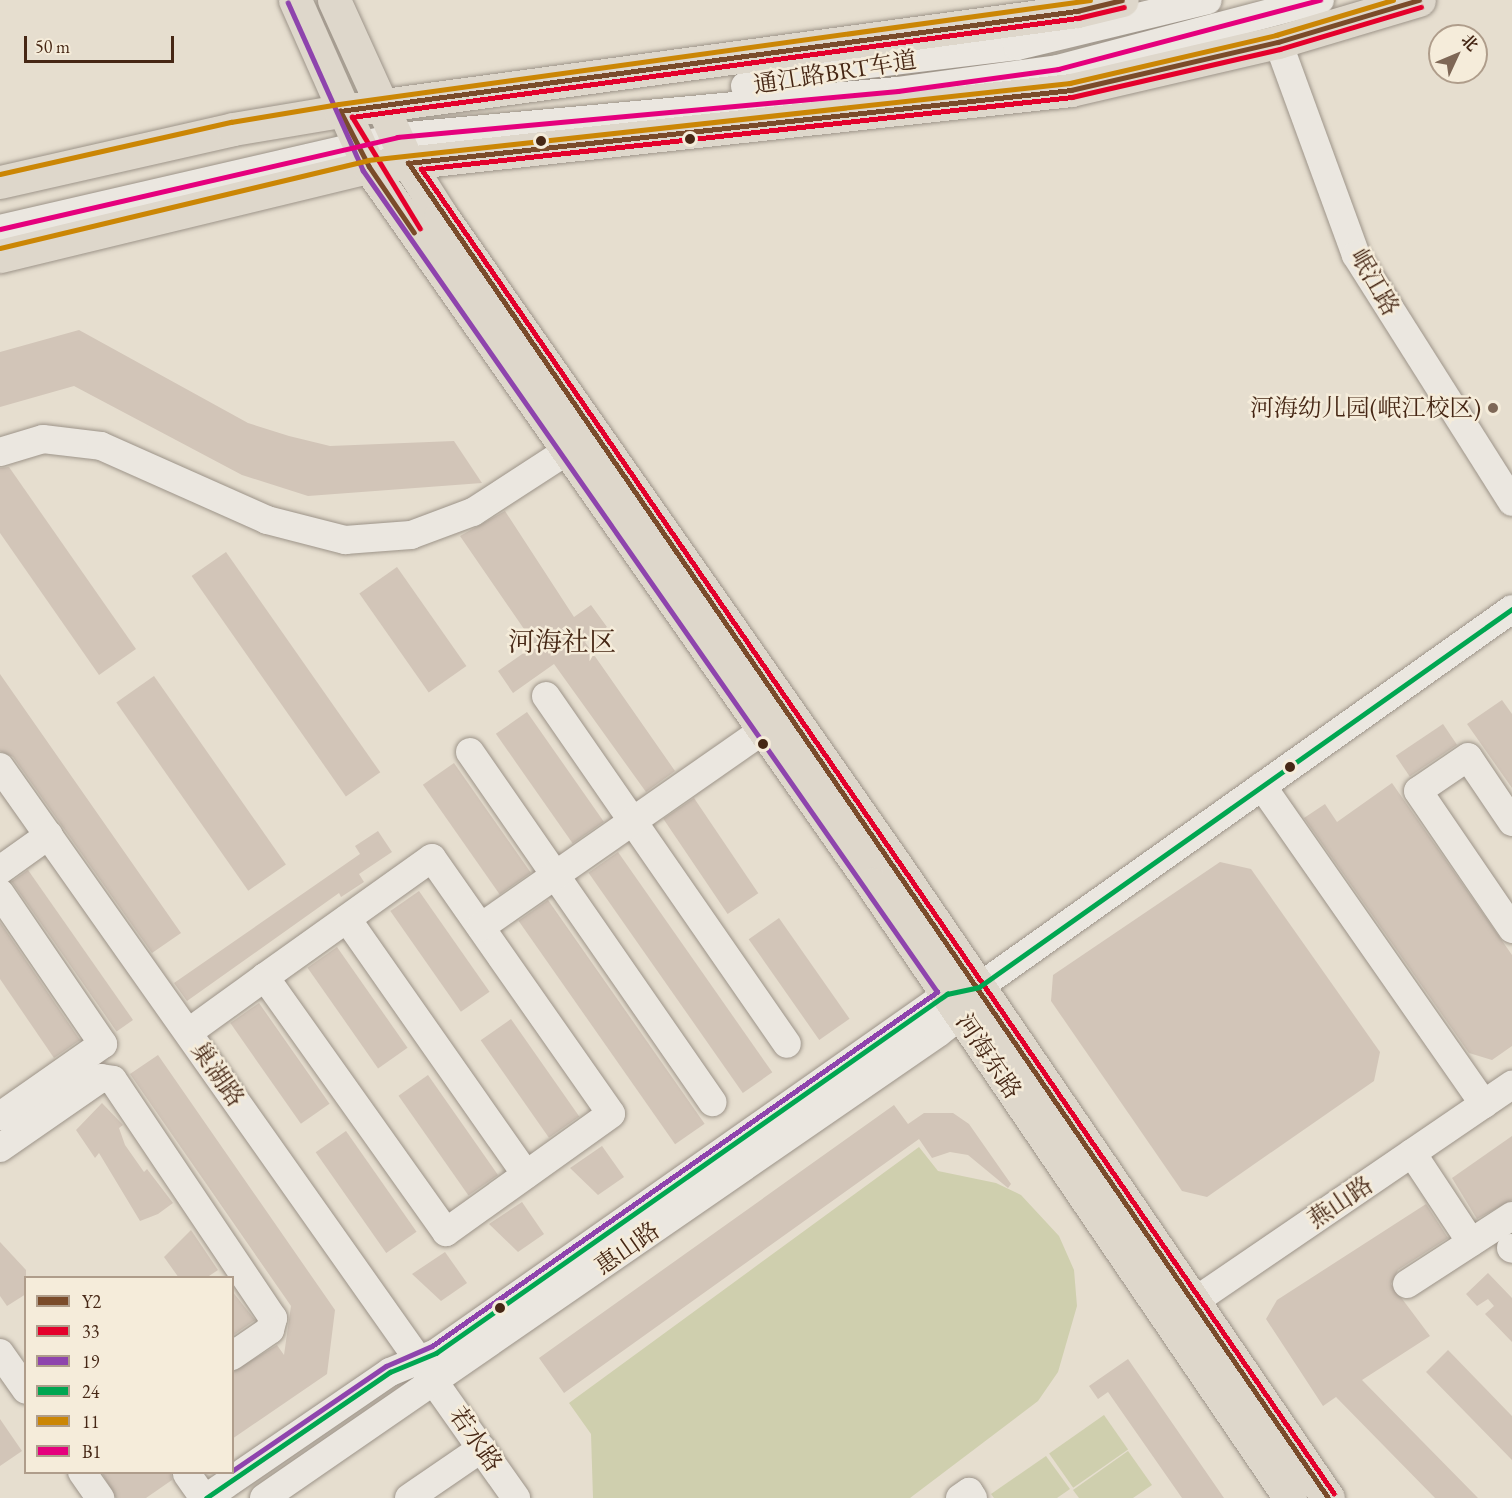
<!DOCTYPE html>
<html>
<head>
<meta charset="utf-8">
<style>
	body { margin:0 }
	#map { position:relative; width:1512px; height:1498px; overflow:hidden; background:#e6decf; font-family:"EB Garamond","Noto Serif SC",serif }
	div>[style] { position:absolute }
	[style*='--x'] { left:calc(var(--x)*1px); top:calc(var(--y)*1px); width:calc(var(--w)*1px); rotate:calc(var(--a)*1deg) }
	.green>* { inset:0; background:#cfcfae; transform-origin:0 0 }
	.building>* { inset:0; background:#d2c5b8; transform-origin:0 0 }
	.roads { filter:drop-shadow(0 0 2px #9d9489) drop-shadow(0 0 2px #9d9489) }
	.minor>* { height:28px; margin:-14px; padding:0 14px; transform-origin:14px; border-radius:14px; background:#ebe7e0 }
	.major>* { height:33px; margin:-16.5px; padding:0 16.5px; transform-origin:16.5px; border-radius:16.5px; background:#ded7cb }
	.bus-1>* { height:4.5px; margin:-2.25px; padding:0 2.25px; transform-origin:2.25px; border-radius:2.25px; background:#7a4b2a }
	.bus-2>* { height:4.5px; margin:-2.25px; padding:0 2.25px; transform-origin:2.25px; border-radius:2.25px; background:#e4002b }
	.bus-3>* { height:4.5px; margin:-2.25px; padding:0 2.25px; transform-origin:2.25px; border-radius:2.25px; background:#8e44ad }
	.bus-4>* { height:4.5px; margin:-2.25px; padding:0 2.25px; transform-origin:2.25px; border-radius:2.25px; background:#00a651 }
	.bus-5>* { height:4.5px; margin:-2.25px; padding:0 2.25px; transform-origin:2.25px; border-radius:2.25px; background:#cb8605 }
	.bus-6>* { height:4.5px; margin:-2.25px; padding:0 2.25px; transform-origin:2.25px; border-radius:2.25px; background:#e5007d }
	.dots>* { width:16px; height:16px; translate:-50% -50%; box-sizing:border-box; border:3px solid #f5ecda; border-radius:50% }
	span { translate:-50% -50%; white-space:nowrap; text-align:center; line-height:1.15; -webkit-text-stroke:5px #f5ecda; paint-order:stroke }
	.street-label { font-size:24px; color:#462715 }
	.poi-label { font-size:24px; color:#462715 }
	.right { translate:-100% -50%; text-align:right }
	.quarter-label { font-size:27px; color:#462715 }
	.legend { position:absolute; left:24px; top:1276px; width:210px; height:198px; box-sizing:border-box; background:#f5ecda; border:2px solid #af9d8b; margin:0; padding:8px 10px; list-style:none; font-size:18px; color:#462715 }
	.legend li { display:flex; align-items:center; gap:12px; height:30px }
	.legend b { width:30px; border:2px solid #af9d8b }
	.north { position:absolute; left:1428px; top:24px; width:60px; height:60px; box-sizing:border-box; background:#f5ecda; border:2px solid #af9d8b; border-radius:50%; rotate:46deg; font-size:16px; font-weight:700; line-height:24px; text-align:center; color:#462715 }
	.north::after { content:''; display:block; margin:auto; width:21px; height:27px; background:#7e6756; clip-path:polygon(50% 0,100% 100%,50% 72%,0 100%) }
	.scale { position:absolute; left:24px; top:36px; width:150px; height:27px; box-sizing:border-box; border:3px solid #462715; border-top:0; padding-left:8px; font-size:18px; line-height:21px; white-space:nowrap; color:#462715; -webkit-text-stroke:4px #f5ecda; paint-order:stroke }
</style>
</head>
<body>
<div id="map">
	<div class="green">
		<i style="clip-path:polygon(919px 1147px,938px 1171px,996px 1183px,1021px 1195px,1059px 1236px,1074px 1270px,1077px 1306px,1058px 1372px,1038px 1401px,910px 1498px,593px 1498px,591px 1434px,569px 1403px)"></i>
		<i style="left:1104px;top:1415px;width:42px;height:67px;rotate:55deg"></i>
		<i style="clip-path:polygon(1128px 1451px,1152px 1485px,1133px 1498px,1079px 1498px,1073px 1490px)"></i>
		<i style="clip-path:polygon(1046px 1456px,1070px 1489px,1057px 1498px,994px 1498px,991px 1494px)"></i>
	</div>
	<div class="building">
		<i style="clip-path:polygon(79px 330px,248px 423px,289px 436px,330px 446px,454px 441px,482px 483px,308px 496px,242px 475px,74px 386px,0 407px,0 352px)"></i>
		<i style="clip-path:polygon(9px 467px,136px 649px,99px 675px,0 533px,0 468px)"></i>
		<i style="clip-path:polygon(505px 511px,574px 617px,591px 605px,607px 627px,585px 642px,675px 771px,646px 792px,554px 664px,513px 693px,498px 671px,535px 645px,460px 536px)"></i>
		<i style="left:226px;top:552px;width:269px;height:42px;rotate:55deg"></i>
		<i style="left:397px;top:567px;width:121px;height:46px;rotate:55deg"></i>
		<i style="clip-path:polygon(0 674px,181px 933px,152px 953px,13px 757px,0 751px)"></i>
		<i style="left:154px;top:676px;width:230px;height:46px;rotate:55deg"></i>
		<i style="clip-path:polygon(1502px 700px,1512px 714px,1512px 788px,1467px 724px)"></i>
		<i style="left:527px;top:712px;width:134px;height:38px;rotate:55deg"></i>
		<i style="left:1443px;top:724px;width:25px;height:57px;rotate:56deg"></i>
		<i style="left:454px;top:763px;width:134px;height:38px;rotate:55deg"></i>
		<i style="clip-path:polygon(1392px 783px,1512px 955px,1512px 1046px,1492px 1060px,1469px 1053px,1304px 818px,1325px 804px,1337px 822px)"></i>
		<i style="left:694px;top:798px;width:115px;height:37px;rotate:56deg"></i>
		<i style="clip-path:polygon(378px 831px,392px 852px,359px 874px,364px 882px,341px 897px,339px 893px,187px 1001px,174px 983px,360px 854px,355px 846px)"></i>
		<i style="left:618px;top:852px;width:269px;height:36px;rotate:55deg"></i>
		<i style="clip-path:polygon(1220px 862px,1251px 869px,1380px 1052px,1374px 1081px,1207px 1197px,1182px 1191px,1051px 1001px,1053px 975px)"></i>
		<i style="left:28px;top:870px;width:183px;height:20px;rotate:55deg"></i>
		<i style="left:419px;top:891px;width:123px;height:35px;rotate:55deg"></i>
		<i style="left:548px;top:900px;width:273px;height:36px;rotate:55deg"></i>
		<i style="left:779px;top:918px;width:123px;height:37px;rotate:55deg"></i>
		<i style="clip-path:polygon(0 922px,80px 1040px,54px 1058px,0 979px)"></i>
		<i style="left:337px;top:947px;width:123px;height:36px;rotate:55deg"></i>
		<i style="left:259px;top:1003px;width:123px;height:35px;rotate:55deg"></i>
		<i style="left:511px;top:1019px;width:119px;height:37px;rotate:55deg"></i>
		<i style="clip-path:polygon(158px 1055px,335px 1310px,327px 1374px,232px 1439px,232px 1372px,277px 1345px,284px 1355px,291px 1306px,130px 1074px)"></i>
		<i style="left:428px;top:1075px;width:122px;height:36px;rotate:55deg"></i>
		<i style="clip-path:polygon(102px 1103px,123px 1125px,119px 1128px,125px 1145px,144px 1172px,147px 1169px,173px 1203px,158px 1214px,140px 1221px,99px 1153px,95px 1158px,76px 1130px)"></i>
		<i style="clip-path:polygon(894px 1105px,908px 1124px,924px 1113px,953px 1113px,969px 1124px,1011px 1184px,1008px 1188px,968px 1155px,950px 1152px,932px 1158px,919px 1139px,564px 1393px,539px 1358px)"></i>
		<i style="left:346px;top:1131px;width:123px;height:37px;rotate:55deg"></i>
		<i style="clip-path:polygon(1512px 1136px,1512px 1200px,1477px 1219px,1452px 1178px)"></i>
		<i style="clip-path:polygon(602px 1146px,624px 1177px,598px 1195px,570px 1168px)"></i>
		<i style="clip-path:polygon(522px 1202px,544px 1234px,518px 1252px,489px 1224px)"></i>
		<i style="clip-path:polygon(1426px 1204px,1448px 1238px,1398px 1270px,1391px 1284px,1430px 1336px,1362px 1380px,1478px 1498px,1435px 1498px,1336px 1397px,1323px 1406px,1266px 1319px,1277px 1300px)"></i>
		<i style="clip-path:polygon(191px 1230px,218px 1270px,206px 1278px,179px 1278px,164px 1257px)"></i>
		<i style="clip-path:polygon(0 1242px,26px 1270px,26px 1294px,7px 1306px,0 1296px)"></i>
		<i style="clip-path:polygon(445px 1252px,467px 1283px,441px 1301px,412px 1274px)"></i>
		<i style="clip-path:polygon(1488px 1273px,1512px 1298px,1512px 1342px,1485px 1314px,1494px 1306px,1488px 1299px,1477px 1306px,1466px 1294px)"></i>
		<i style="clip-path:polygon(232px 1291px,255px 1320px,232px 1336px)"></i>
		<i style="clip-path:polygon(1448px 1350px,1512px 1416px,1512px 1460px,1426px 1372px)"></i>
		<i style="clip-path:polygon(1128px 1359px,1224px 1498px,1182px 1498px,1108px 1392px,1098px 1399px,1089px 1386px)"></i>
		<i style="clip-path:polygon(0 1419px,22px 1451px,0 1466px)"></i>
		<i style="clip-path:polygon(102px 1473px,171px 1473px,172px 1480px,146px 1498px,116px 1498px)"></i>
	</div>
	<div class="roads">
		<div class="minor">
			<i style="--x:1278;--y:42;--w:227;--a:69.9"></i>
			<i style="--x:1356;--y:255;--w:292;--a:57.7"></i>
			<i style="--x:745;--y:86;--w:76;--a:-12.2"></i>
			<i style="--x:819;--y:70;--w:199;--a:-6.9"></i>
			<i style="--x:1017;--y:46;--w:196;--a:-13.5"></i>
			<i style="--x:0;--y:229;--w:408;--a:-13"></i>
			<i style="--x:397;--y:137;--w:503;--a:-5.25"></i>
			<i style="--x:898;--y:91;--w:162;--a:-7.8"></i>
			<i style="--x:1058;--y:69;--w:271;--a:-14.8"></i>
			<i style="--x:0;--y:452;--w:45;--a:-16.8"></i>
			<i style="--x:43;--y:439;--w:58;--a:6.9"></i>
			<i style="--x:101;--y:446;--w:182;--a:24"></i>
			<i style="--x:267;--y:520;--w:81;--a:14.4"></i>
			<i style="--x:345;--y:540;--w:66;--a:-4.3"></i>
			<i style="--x:411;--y:535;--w:66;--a:-20.4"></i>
			<i style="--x:473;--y:512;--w:112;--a:-33"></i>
			<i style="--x:546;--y:696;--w:423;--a:55.3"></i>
			<i style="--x:470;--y:752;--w:426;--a:55.3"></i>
			<i style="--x:0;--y:767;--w:895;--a:54.78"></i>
			<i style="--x:1262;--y:786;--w:388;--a:55.1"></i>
			<i style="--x:1512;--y:822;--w:78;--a:-124.1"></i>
			<i style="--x:1468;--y:757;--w:60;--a:145.8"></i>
			<i style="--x:1418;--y:791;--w:167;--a:55.7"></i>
			<i style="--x:432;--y:858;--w:312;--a:55"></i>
			<i style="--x:611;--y:1114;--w:203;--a:144.4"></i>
			<i style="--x:446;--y:1232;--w:313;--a:-125.4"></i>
			<i style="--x:265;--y:977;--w:205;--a:-35.5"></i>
			<i style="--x:0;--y:870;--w:60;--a:-35.5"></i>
			<i style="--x:0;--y:893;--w:183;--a:55.7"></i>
			<i style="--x:103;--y:1044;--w:126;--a:145"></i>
			<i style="--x:347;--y:919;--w:312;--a:55"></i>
			<i style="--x:481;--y:927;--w:344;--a:-34.9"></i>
			<i style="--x:189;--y:1032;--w:94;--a:-35.9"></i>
			<i style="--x:0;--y:1148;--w:123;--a:-34.7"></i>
			<i style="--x:101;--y:1078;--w:12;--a:9"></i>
			<i style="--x:113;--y:1080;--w:287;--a:56.1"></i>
			<i style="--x:273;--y:1318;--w:12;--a:104"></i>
			<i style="--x:270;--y:1330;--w:46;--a:145.6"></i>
			<i style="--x:1412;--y:1153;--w:107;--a:56.5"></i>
			<i style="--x:1511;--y:1248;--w:1;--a:45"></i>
			<i style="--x:1407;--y:1284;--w:125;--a:-32.9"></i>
			<i style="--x:1176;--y:1314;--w:407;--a:-34.3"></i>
			<i style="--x:0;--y:1353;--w:45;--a:54.9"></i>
			<i style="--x:82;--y:1472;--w:32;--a:55"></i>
			<i style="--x:187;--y:1474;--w:29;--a:55"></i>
			<i style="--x:206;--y:1498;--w:223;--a:-34.4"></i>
			<i style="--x:390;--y:1372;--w:50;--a:-22.4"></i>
			<i style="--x:436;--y:1353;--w:625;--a:-35.09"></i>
			<i style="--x:947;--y:994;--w:33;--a:-12"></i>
			<i style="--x:979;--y:987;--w:653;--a:-35.34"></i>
			<i style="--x:264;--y:1498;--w:819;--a:-34.6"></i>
			<i style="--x:938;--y:1033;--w:29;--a:-38"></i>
			<i style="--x:961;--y:1015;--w:22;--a:-58"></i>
			<i style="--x:409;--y:1498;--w:88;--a:-34.4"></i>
			<i style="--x:960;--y:1498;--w:11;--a:-34"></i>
			<i style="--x:969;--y:1492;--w:7;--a:56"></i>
		</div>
		<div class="major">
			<i style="--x:295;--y:0;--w:183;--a:66.1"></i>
			<i style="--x:369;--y:167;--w:876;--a:54.95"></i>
			<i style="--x:872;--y:884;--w:743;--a:55.75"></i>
			<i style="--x:334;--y:0;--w:179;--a:65.6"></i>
			<i style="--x:408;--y:163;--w:62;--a:57.6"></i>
			<i style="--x:441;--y:215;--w:796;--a:55.03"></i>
			<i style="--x:897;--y:867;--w:764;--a:55.67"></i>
			<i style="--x:0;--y:182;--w:239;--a:-12.8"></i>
			<i style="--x:233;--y:129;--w:109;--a:-9.5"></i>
			<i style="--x:340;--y:111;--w:744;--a:-7.73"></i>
			<i style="--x:1077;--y:11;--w:46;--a:-13.7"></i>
			<i style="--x:0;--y:256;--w:380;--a:-13.6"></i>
			<i style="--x:369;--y:167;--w:706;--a:-6.26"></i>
			<i style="--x:1071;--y:90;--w:212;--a:-13.1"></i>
			<i style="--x:1278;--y:42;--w:147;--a:-16.6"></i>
		</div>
	</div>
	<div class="bus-1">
		<i style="--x:414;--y:233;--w:80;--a:-124.3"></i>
		<i style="--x:369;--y:167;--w:63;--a:-117.4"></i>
		<i style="--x:340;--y:111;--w:744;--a:-7.73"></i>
		<i style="--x:1077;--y:11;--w:46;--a:-13.7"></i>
		<i style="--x:1328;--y:1498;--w:1621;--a:-124.57"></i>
		<i style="--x:408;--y:163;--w:667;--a:-6.28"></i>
		<i style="--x:1071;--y:90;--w:212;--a:-13.1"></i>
		<i style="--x:1278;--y:42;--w:147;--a:-16.6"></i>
	</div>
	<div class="bus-2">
		<i style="--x:420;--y:229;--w:131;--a:-121.3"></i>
		<i style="--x:352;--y:117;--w:733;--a:-7.77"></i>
		<i style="--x:1078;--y:18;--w:47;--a:-13.4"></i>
		<i style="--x:1334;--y:1494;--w:1609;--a:-124.57"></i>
		<i style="--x:421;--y:169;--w:655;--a:-6.31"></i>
		<i style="--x:1072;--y:97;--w:213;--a:-13"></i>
		<i style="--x:1280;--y:49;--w:147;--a:-16.6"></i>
	</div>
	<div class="bus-3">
		<i style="--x:232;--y:1471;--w:186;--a:-34.3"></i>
		<i style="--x:386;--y:1366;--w:50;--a:-23.5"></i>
		<i style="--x:432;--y:1346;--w:617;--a:-35.03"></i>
		<i style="--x:937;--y:992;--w:1002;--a:-124.96"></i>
		<i style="--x:363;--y:171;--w:184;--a:-114.1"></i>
	</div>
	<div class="bus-4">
		<i style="--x:206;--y:1498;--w:223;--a:-34.4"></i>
		<i style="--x:390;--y:1372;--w:50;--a:-22.4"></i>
		<i style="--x:436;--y:1353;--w:625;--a:-35.09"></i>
		<i style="--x:947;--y:994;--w:33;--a:-12"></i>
		<i style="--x:979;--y:987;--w:653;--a:-35.34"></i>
	</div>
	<div class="bus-5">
		<i style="--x:0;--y:174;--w:237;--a:-12.7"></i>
		<i style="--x:231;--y:122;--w:109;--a:-9.5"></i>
		<i style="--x:339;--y:104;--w:758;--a:-7.88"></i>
		<i style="--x:0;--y:248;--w:378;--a:-13.4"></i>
		<i style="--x:368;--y:160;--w:706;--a:-6.26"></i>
		<i style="--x:1070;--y:83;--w:212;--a:-13.1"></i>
		<i style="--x:1276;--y:35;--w:122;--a:-16.7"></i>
	</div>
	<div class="bus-6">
		<i style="--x:0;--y:229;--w:408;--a:-13"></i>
		<i style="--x:397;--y:137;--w:503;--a:-5.25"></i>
		<i style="--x:898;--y:91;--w:162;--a:-7.8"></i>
		<i style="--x:1058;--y:69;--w:271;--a:-14.8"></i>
	</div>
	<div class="dots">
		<i style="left:690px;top:139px;background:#462715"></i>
		<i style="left:541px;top:141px;background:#462715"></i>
		<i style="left:1493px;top:408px;background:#7e6756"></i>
		<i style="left:763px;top:744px;background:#462715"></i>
		<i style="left:1290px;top:767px;background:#462715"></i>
		<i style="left:500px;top:1308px;background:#462715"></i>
	</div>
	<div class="street-label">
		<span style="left:835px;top:72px;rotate:-9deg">通江路BRT车道</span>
		<span style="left:1375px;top:282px;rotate:60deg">岷江路</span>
		<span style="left:989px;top:1056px;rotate:56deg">河海东路</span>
		<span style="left:218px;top:1074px;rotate:55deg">巢湖路</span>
		<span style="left:1340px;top:1202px;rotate:-34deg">燕山路</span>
		<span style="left:627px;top:1248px;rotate:-35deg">惠山路</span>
		<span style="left:476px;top:1439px;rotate:55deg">若水路</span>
	</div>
	<div class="poi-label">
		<span class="right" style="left:1481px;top:408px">河海幼儿园(岷江校区)</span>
	</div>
	<div class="quarter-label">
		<span style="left:562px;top:642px">河海社区</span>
	</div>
	<ul class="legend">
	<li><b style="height:8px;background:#7a4b2a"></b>Y2</li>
	<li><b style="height:8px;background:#e4002b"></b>33</li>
	<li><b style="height:8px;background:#8e44ad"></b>19</li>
	<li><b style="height:8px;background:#00a651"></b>24</li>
	<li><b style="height:8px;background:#cb8605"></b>11</li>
	<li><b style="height:8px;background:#e5007d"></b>B1</li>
	</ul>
	<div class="north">北</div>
	<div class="scale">50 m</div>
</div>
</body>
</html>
